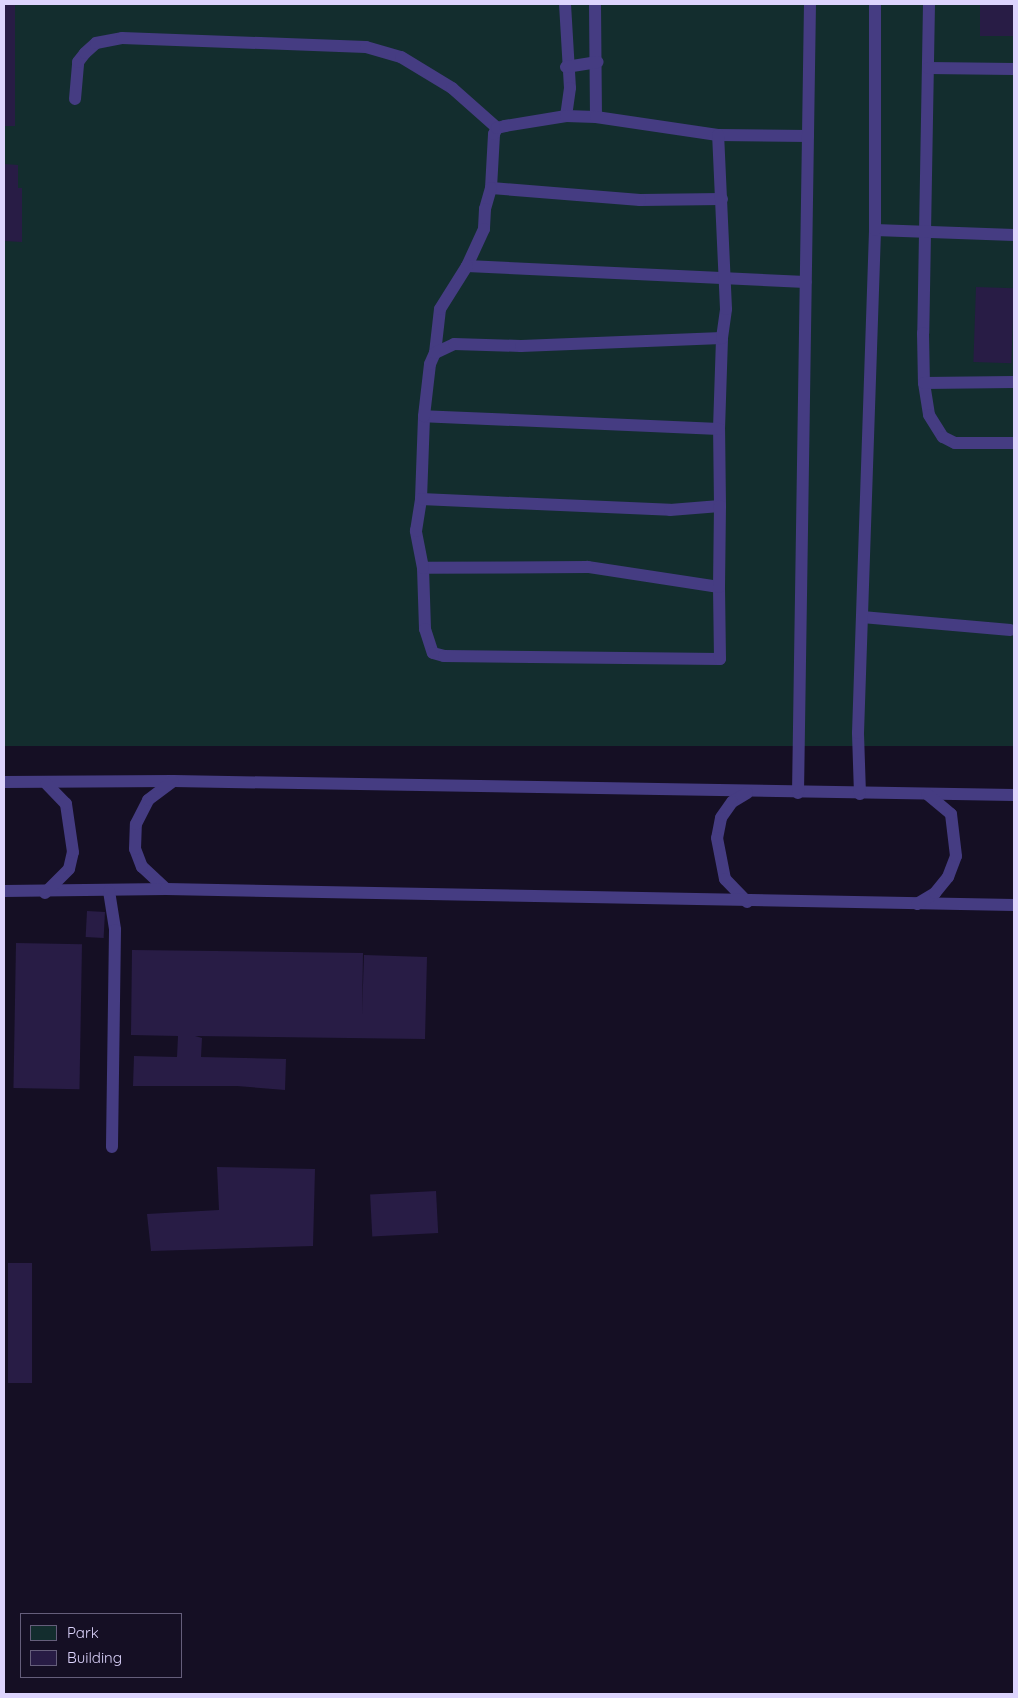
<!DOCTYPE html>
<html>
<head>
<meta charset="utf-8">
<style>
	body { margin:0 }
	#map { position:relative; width:1018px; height:1698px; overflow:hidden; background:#150f24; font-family:Quicksand,sans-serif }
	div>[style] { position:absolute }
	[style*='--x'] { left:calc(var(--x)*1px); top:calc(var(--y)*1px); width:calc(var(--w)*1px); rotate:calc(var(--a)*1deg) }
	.green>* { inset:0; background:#132d2e; transform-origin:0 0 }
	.building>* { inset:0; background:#281c45; transform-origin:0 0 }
	.service>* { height:12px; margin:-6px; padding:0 6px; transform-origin:6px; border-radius:6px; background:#453c82 }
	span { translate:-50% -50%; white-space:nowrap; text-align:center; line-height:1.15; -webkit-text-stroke:4px #150f24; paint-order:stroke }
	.frame { position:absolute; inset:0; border:5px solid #ddd4fd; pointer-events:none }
	.legend { position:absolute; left:20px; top:1613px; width:162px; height:65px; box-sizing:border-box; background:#150f24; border:1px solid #655e7b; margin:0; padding:6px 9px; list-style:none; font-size:15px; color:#ddd4fd }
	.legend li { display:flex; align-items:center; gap:10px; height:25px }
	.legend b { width:25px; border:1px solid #655e7b }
</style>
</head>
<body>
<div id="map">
	<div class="green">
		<i style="left:4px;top:4px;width:1010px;height:742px"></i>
	</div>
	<div class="building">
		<i style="left:4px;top:4px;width:11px;height:122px"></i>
		<i style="left:980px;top:4px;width:34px;height:32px"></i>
		<i style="clip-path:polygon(4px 164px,18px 165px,18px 188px,22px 188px,22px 242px,4px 241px)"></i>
		<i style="left:976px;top:287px;width:38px;height:75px;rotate:2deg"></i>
		<i style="left:87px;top:911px;width:18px;height:26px;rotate:3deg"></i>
		<i style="left:16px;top:943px;width:66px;height:145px;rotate:1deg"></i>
		<i style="clip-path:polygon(132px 950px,363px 953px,362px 1015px,364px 955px,427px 957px,425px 1039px,195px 1036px,202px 1038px,201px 1057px,286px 1059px,285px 1090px,237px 1086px,133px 1086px,134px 1056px,177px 1057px,178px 1036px,131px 1035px)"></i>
		<i style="clip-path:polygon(217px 1167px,315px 1169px,313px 1246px,151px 1251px,147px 1214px,219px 1210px)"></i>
		<i style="left:436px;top:1191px;width:42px;height:66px;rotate:87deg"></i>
		<i style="left:8px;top:1263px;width:24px;height:120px"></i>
	</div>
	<div class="service">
		<i style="--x:565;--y:4;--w:84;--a:86.6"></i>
		<i style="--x:570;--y:88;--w:28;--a:98"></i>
		<i style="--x:595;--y:4;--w:113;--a:89.5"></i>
		<i style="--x:929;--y:4;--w:329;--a:91"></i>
		<i style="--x:923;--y:333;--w:50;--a:88.9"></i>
		<i style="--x:924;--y:383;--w:32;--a:81"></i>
		<i style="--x:929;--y:415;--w:26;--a:58"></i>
		<i style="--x:943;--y:437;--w:13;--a:27"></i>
		<i style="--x:955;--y:443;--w:59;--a:0"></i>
		<i style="--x:566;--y:67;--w:32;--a:-9"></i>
		<i style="--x:928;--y:68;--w:86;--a:0.7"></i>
		<i style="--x:75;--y:99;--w:37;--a:-85"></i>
		<i style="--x:78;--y:62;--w:11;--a:-52"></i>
		<i style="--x:85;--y:53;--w:15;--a:-42"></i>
		<i style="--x:96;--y:43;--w:26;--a:-11"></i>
		<i style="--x:122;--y:38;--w:244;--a:2.1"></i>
		<i style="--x:366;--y:47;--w:36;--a:16"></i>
		<i style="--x:401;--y:57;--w:60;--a:31.3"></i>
		<i style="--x:452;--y:88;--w:60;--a:41.6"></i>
		<i style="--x:491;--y:188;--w:54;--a:-86.8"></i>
		<i style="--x:494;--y:134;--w:7;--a:-63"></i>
		<i style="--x:497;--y:128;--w:8;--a:-14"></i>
		<i style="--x:505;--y:126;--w:62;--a:-9.3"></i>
		<i style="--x:566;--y:116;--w:30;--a:2"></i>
		<i style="--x:596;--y:117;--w:123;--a:8.4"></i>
		<i style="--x:718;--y:135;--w:90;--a:0.6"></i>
		<i style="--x:722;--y:199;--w:82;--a:179.3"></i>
		<i style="--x:640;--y:200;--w:149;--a:-175.4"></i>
		<i style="--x:491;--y:188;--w:22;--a:106"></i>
		<i style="--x:485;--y:209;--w:20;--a:93"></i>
		<i style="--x:484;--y:229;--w:41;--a:114.7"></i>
		<i style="--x:467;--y:266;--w:339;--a:2.7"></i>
		<i style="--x:875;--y:230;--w:139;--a:2.1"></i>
		<i style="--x:435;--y:353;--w:44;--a:-83.5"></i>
		<i style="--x:440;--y:309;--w:51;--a:-57.9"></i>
		<i style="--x:924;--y:383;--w:90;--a:-0.6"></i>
		<i style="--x:719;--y:429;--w:91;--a:-88.1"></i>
		<i style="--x:421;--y:499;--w:83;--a:-87.9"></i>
		<i style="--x:423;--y:568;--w:61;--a:88.1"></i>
		<i style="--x:425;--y:629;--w:25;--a:72"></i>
		<i style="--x:433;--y:653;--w:11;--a:15"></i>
		<i style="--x:444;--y:656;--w:276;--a:0.6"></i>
		<i style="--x:720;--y:659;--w:72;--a:-90.8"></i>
		<i style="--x:719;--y:587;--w:133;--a:-171.3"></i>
		<i style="--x:588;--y:567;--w:165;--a:179.7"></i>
		<i style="--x:423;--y:568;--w:38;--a:-101"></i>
		<i style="--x:416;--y:531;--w:32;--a:-81"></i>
		<i style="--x:421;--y:499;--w:249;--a:2.5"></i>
		<i style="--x:670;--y:510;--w:50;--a:-4.6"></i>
		<i style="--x:720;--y:506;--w:77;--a:-90.7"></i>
		<i style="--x:719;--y:429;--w:295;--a:-177.5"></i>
		<i style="--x:424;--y:416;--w:52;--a:-83.4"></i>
		<i style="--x:430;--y:364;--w:12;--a:-66"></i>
		<i style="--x:435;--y:353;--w:21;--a:-25"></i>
		<i style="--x:454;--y:344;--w:67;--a:1.7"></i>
		<i style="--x:521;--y:346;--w:201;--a:-2.3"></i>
		<i style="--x:722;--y:338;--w:29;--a:-82"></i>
		<i style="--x:726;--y:309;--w:174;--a:-92.6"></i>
		<i style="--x:719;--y:587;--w:81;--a:-89.3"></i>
		<i style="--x:862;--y:617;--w:149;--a:5"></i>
		<i style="--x:4;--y:782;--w:169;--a:-0.3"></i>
		<i style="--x:173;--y:781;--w:841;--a:0.95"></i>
		<i style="--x:747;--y:793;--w:17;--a:149"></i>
		<i style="--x:732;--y:802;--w:19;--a:125"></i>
		<i style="--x:721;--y:818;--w:20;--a:101"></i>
		<i style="--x:717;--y:838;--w:42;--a:79"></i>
		<i style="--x:725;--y:879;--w:32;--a:46"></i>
		<i style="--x:798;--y:793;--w:789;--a:-89.13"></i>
		<i style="--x:860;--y:794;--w:61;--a:-91.9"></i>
		<i style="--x:858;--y:733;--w:503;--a:-88.06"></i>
		<i style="--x:875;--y:230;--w:226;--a:-90"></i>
		<i style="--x:166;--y:889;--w:33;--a:-137"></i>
		<i style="--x:142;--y:867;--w:19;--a:-111"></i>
		<i style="--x:135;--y:849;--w:25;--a:-88"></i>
		<i style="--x:136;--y:824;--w:27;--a:-63"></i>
		<i style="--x:148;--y:800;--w:31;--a:-37"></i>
		<i style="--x:4;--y:891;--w:162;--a:-0.7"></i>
		<i style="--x:166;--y:889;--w:848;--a:1.08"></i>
		<i style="--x:109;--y:891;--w:39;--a:81"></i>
		<i style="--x:115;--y:930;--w:217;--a:90.8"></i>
		<i style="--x:45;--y:893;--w:34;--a:-45"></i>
		<i style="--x:69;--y:869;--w:17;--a:-77"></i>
		<i style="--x:73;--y:852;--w:49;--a:-98.3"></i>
		<i style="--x:66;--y:804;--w:28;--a:-134"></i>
		<i style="--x:917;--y:904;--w:21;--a:-31"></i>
		<i style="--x:935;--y:893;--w:21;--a:-51"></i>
		<i style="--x:948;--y:877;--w:22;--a:-69"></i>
		<i style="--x:956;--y:856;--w:42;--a:-96.8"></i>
		<i style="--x:951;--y:814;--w:31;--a:-140"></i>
	</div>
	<div class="frame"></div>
	<ul class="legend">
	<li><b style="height:14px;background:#132d2e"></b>Park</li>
	<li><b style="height:14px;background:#281c45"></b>Building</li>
	</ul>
</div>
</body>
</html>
